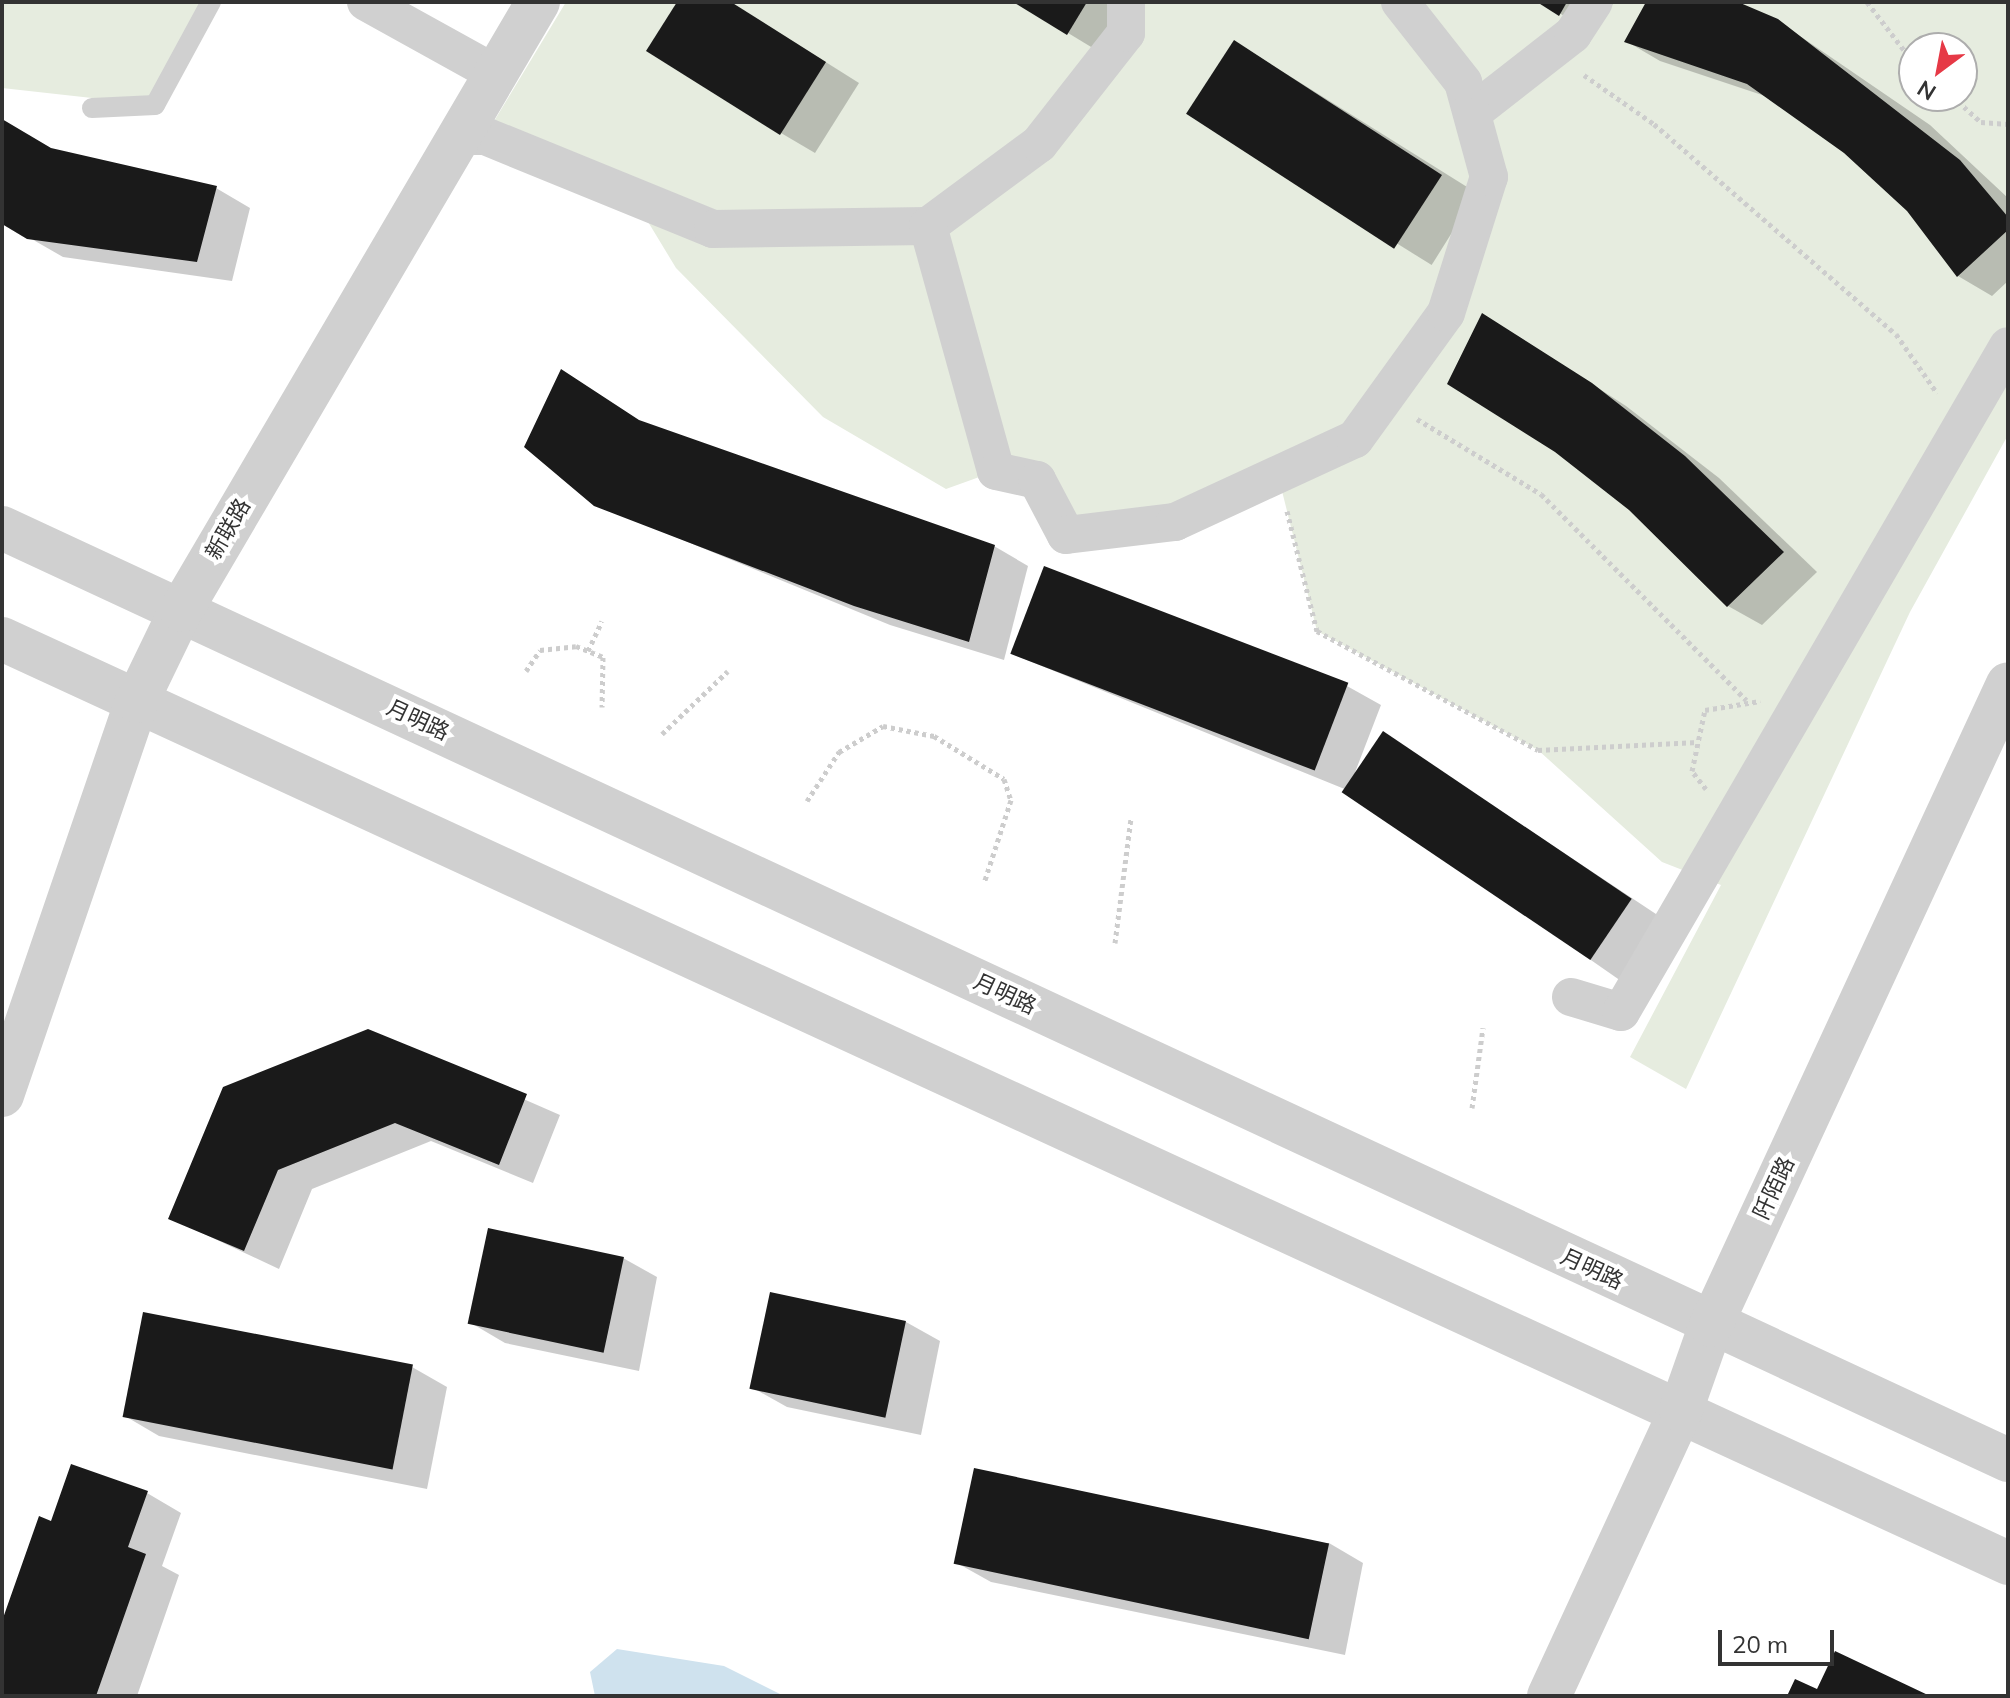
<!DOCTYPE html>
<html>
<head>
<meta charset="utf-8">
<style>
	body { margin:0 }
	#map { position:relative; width:2010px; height:1698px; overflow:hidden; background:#fff; font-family:Mulish,"Noto Sans SC",sans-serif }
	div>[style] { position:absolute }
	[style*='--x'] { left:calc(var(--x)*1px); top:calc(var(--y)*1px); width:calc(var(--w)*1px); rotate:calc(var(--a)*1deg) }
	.green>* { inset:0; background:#e6ecdf }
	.water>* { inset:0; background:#cfe2ee }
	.shadow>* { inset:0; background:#0003; transform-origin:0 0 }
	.building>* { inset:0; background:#1a1a1a; transform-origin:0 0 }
	.path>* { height:5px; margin-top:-2.5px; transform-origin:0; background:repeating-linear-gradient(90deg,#cdcdcd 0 4px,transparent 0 8px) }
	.service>* { height:20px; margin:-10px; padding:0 10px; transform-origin:10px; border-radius:10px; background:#d0d0d0 }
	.minor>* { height:38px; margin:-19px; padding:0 19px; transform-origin:19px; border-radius:19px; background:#d0d0d0 }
	.tertiary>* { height:44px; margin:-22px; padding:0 22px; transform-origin:22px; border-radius:22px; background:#d0d0d0 }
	span { translate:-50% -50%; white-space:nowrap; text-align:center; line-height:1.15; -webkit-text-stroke:8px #fff; paint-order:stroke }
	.street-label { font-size:22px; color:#333 }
	.frame { position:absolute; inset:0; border:4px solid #333; pointer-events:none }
	.north { position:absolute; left:1898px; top:32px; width:80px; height:80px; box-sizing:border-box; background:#fff; border:2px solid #adadad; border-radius:50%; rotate:212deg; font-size:22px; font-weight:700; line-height:32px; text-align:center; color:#333 }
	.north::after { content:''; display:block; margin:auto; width:28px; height:36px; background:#e63946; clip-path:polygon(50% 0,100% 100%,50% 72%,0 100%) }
	.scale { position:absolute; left:1718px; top:1630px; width:116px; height:36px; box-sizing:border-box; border:4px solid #333; border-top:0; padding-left:10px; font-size:24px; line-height:28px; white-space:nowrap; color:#333; -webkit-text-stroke:6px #fff; paint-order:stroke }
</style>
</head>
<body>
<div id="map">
	<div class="green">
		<i style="clip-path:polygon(2px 2px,211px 2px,155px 105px,2px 88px)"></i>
		<i style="clip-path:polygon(evenodd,566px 2px,2008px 2px,2008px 435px,1910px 612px,1686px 1089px,1630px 1057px,1721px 885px,1662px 862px,1538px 750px,1317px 631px,1278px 475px,1066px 535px,1037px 480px,996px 471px,946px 489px,823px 417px,676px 268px,633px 197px,485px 136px,566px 2px,1914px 48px,1962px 48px,1962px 96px,1914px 96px,1914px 48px)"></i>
	</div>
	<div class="water">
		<i style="clip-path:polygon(617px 1649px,724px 1666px,784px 1696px,595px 1696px,590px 1672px)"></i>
	</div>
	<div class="shadow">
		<i style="clip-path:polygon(679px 2px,730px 2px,859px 83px,815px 153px,781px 133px)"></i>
		<i style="clip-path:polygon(1017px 2px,1133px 2px,1101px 53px)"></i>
		<i style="clip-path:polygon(1541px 2px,1614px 2px,1594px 34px)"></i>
		<i style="clip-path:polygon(1648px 2px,1733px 2px,1778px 21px,1930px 125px,2008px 198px,2008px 281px,1992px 296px,1958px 276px,1908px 210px,1846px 151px,1771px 98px,1660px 61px,1626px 41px)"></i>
		<i style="left:1235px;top:42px;width:285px;height:85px;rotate:32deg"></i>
		<i style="clip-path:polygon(2px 121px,52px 150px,216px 188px,250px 208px,232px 281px,63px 257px,2px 222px)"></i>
		<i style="clip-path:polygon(1516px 335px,1626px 406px,1719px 478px,1817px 572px,1762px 625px,1728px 606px)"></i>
		<i style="clip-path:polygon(647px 425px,994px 546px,1028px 566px,1004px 660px,890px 625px,595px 504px)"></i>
		<i style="clip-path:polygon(1012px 654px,1347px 686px,1381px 705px,1354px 775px,1383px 733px,1665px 920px,1621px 981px,1347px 790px)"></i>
		<i style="clip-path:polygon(368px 1031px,560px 1115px,533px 1183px,431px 1141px,312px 1189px,279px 1269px,170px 1218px)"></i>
		<i style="clip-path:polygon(623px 1258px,657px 1277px,639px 1371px,505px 1343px,471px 1323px)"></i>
		<i style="clip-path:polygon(771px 1294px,906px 1322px,940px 1341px,921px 1435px,787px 1407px,753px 1388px)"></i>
		<i style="clip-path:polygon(412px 1367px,447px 1387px,427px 1489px,159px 1436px,125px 1416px)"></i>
		<i style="clip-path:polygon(147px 1493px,181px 1513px,162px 1566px,179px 1575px,137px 1696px,2px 1696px,2px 1627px,52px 1523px)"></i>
		<i style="clip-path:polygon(1329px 1543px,1363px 1563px,1345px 1655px,991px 1582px,957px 1563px)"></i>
	</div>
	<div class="building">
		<i style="clip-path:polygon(677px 2px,731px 2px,826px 62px,780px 135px,646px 51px)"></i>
		<i style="clip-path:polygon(1013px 2px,1087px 2px,1067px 35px)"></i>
		<i style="clip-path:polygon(1537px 2px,1567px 2px,1559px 16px)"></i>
		<i style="clip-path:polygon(1646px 2px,1738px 2px,1778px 19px,1960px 160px,2008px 217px,2008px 230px,1957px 277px,1907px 211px,1844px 153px,1747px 84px,1624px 42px)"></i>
		<i style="left:1234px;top:40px;width:248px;height:88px;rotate:33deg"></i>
		<i style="clip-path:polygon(2px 119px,51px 148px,217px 186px,197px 262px,27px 239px,2px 224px)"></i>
		<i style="clip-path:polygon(1482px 313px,1592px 383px,1685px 456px,1784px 552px,1727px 607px,1629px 510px,1555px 452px,1447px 384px)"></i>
		<i style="clip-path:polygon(561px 369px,639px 420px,995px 545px,969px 642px,854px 606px,594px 506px,524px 447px)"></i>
		<i style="left:1044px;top:566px;width:326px;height:94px;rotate:21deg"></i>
		<i style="left:1383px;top:731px;width:300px;height:74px;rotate:34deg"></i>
		<i style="clip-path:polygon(368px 1029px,527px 1094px,499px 1165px,395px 1123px,278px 1170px,244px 1251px,168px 1219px,223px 1087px)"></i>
		<i style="left:488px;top:1228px;width:139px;height:98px;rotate:12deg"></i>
		<i style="left:770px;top:1292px;width:139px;height:99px;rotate:12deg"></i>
		<i style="left:143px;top:1312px;width:275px;height:107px;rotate:11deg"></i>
		<i style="clip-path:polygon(71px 1464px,148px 1491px,128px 1547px,146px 1554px,96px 1696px,2px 1696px,2px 1621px,39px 1516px,51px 1521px)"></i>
		<i style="left:974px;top:1468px;width:363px;height:98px;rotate:12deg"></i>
		<i style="clip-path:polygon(1835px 1651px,1930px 1696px,1787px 1696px,1795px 1679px,1817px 1689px)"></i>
	</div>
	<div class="path">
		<i style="--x:1867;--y:2;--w:77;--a:52.4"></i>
		<i style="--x:1584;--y:75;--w:85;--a:35"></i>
		<i style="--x:1654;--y:124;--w:320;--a:41"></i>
		<i style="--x:1896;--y:334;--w:72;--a:55.2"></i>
		<i style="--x:1952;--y:96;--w:39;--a:42"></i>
		<i style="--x:1981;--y:122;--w:27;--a:4"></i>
		<i style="--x:1417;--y:419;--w:145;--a:31.2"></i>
		<i style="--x:1541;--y:494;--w:291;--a:45.1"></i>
		<i style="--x:1287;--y:511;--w:124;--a:76"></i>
		<i style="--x:1317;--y:631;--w:251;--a:28.3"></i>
		<i style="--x:1538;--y:750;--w:160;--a:-2.9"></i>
		<i style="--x:588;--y:651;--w:33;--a:-65"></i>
		<i style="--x:526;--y:671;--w:25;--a:-56"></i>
		<i style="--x:540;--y:650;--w:36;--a:-6"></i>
		<i style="--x:576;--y:646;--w:29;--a:22"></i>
		<i style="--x:603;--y:657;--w:50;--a:91.1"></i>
		<i style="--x:662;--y:734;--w:91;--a:-43.7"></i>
		<i style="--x:1706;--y:789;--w:23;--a:-128"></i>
		<i style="--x:1692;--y:771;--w:62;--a:-78"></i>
		<i style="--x:1705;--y:710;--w:56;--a:-9.3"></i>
		<i style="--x:807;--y:801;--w:59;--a:-56.9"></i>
		<i style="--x:839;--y:752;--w:51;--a:-30.6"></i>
		<i style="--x:883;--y:726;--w:52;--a:11.1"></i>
		<i style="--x:934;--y:736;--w:82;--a:31.6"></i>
		<i style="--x:1004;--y:779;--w:22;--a:72"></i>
		<i style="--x:1011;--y:800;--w:87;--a:108"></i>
		<i style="--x:1115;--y:943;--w:126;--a:-82.7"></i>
		<i style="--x:1472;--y:1108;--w:81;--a:-82.2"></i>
	</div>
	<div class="service">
		<i style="--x:92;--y:108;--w:63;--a:-2.7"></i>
		<i style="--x:155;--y:105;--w:117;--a:-61.5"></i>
	</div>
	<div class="minor">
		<i style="--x:366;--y:2;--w:149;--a:29"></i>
		<i style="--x:1472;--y:113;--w:128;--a:-38"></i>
		<i style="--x:1573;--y:34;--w:38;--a:-57"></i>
		<i style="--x:458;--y:136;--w:27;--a:0"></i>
		<i style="--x:485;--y:136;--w:246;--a:22.2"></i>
		<i style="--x:713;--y:229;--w:215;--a:-0.8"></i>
		<i style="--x:928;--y:226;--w:138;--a:-36.5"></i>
		<i style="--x:1039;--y:144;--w:141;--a:-51.9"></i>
		<i style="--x:1126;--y:33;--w:31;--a:-90"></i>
		<i style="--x:928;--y:226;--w:254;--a:74.5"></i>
		<i style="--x:996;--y:471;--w:42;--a:12.4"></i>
		<i style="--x:1037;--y:480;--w:62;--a:62.2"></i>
		<i style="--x:1066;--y:535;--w:110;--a:-6.8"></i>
		<i style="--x:1175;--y:522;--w:198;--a:-24.8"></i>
		<i style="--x:1355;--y:439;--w:155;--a:-54.2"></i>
		<i style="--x:1446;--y:313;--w:143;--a:-72.5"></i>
		<i style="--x:1489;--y:177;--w:98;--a:-105.3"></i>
		<i style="--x:1463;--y:82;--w:102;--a:-128.2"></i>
		<i style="--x:1571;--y:997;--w:52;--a:16.7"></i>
		<i style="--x:1621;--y:1012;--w:770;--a:-59.84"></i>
	</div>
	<div class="tertiary">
		<i style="--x:2;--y:528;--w:2212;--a:24.92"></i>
		<i style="--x:2;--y:639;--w:2209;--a:24.73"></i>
		<i style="--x:2;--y:1095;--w:416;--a:-71.1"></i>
		<i style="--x:137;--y:701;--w:101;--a:-64.2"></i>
		<i style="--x:181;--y:610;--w:705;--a:-59.58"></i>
		<i style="--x:1549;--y:1696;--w:315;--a:-65.2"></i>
		<i style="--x:1681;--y:1410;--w:90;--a:-70.6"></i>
		<i style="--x:1711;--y:1325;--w:706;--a:-65.14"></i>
	</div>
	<div class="street-label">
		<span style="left:228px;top:529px;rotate:-60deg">新联路</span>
		<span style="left:418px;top:720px;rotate:25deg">月明路</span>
		<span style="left:1005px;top:994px;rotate:25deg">月明路</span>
		<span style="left:1774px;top:1188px;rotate:-65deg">阡陌路</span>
		<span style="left:1592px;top:1269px;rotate:25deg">月明路</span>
	</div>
	<div class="frame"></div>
	<div class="north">N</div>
	<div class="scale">20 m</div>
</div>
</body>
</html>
